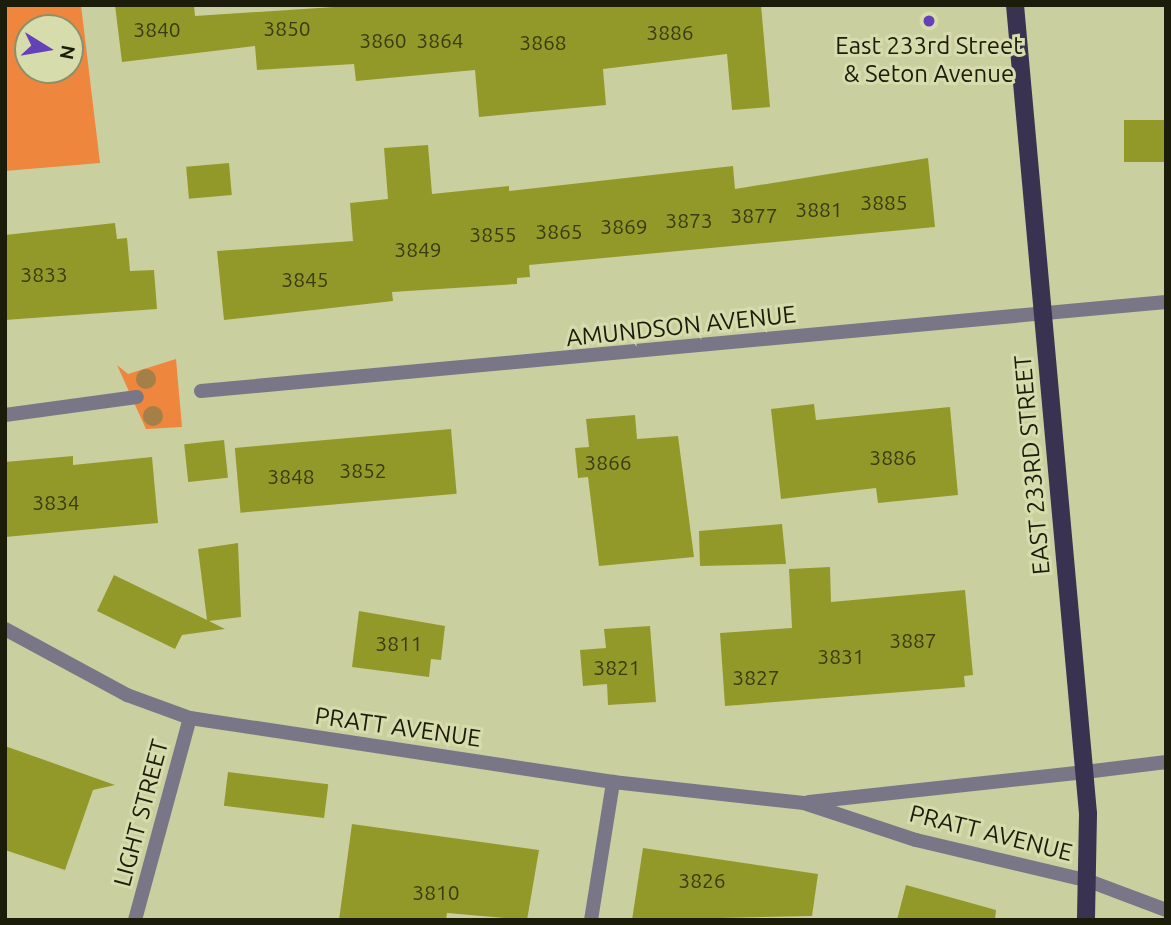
<!DOCTYPE html>
<html>
<head>
<meta charset="utf-8">
<style>
	body { margin:0 }
	#map { position:relative; width:1171px; height:925px; overflow:hidden; background:#cacfa0; font-family:Ubuntu,sans-serif }
	div>[style] { position:absolute }
	[style*='--x'] { left:calc(var(--x)*1px); top:calc(var(--y)*1px); width:calc(var(--w)*1px); rotate:calc(var(--a)*1deg) }
	.green>* { inset:0; background:#ee863e }
	.building>* { inset:0; background:#939929; transform-origin:0 0 }
	.minor>* { height:14px; margin:-7px; padding:0 7px; transform-origin:7px; border-radius:7px; background:#797688 }
	.tertiary>* { height:14px; margin:-7px; padding:0 7px; transform-origin:7px; border-radius:7px; background:#797688 }
	.primary>* { height:18px; margin:-9px; padding:0 9px; transform-origin:9px; border-radius:9px; background:#393351 }
	.trees>* { width:20px; height:20px; margin:-10px; border-radius:50%; background:#a47f48 }
	.dots>* { width:19px; height:19px; translate:-50% -50%; box-sizing:border-box; border:4px solid #d7dcac; border-radius:50% }
	span { translate:-50% -50%; white-space:nowrap; text-align:center; line-height:1.15; -webkit-text-stroke:6px #d7dcac; paint-order:stroke }
	.number-label { font-size:21px; color:#393b12 }
	.number-label span { -webkit-text-stroke-width:0 }
	.poi-label { font-size:24px; color:#1b1c0a }
	.street-label { font-size:24px; color:#1b1c0a }
	.frame { position:absolute; inset:0; border:7px solid #1b1c0a; pointer-events:none }
	.north { position:absolute; left:14px; top:14px; width:70px; height:70px; box-sizing:border-box; background:#d7dcac; border:2px solid #8c8f6b; border-radius:50%; rotate:101deg; font-size:19px; font-weight:700; line-height:28px; text-align:center; color:#1b1c0a }
	.north::after { content:''; display:block; margin:auto; width:24px; height:32px; background:#6541b9; clip-path:polygon(50% 0,100% 100%,50% 72%,0 100%) }
</style>
</head>
<body>
<div id="map">
	<div class="green">
		<i style="clip-path:polygon(evenodd,5px 5px,81px 5px,100px 163px,5px 171px,5px 5px,28px 28px,70px 28px,70px 70px,28px 70px,28px 28px)"></i>
		<i style="clip-path:polygon(176px 359px,182px 427px,146px 429px,117px 365px,128px 374px)"></i>
	</div>
	<div class="building">
		<i style="clip-path:polygon(115px 5px,194px 5px,195px 16px,365px 5px,761px 5px,770px 107px,732px 110px,727px 54px,603px 69px,606px 105px,479px 117px,475px 70px,356px 81px,354px 64px,257px 70px,255px 46px,122px 62px)"></i>
		<i style="left:1166px;top:120px;width:42px;height:42px;rotate:90deg"></i>
		<i style="clip-path:polygon(428px 145px,432px 194px,509px 186px,509px 191px,733px 166px,735px 189px,928px 158px,935px 227px,529px 265px,530px 277px,517px 278px,517px 284px,392px 292px,393px 301px,224px 320px,217px 251px,353px 241px,350px 203px,388px 199px,384px 148px)"></i>
		<i style="left:229px;top:163px;width:32px;height:43px;rotate:85deg"></i>
		<i style="clip-path:polygon(115px 223px,117px 239px,127px 238px,130px 271px,154px 270px,157px 309px,5px 320px,5px 235px)"></i>
		<i style="clip-path:polygon(814px 404px,816px 420px,950px 407px,958px 495px,878px 503px,876px 488px,781px 499px,771px 409px)"></i>
		<i style="clip-path:polygon(635px 415px,637px 439px,678px 436px,694px 557px,599px 566px,588px 477px,578px 478px,575px 448px,589px 447px,586px 419px)"></i>
		<i style="left:451px;top:429px;width:65px;height:217px;rotate:85deg"></i>
		<i style="left:224px;top:440px;width:38px;height:40px;rotate:84deg"></i>
		<i style="clip-path:polygon(73px 456px,73px 465px,152px 457px,158px 523px,5px 537px,5px 462px)"></i>
		<i style="clip-path:polygon(782px 524px,786px 564px,700px 566px,699px 531px)"></i>
		<i style="clip-path:polygon(238px 543px,241px 617px,209px 621px,225px 629px,182px 635px,175px 649px,97px 611px,114px 575px,207px 620px,198px 549px)"></i>
		<i style="clip-path:polygon(830px 567px,831px 602px,965px 590px,973px 675px,964px 676px,965px 687px,725px 706px,720px 633px,792px 628px,789px 569px)"></i>
		<i style="clip-path:polygon(359px 611px,445px 626px,441px 660px,431px 659px,429px 677px,352px 667px)"></i>
		<i style="clip-path:polygon(650px 626px,656px 702px,608px 705px,607px 684px,583px 686px,580px 650px,606px 648px,604px 629px)"></i>
		<i style="clip-path:polygon(5px 746px,115px 785px,93px 790px,65px 870px,5px 850px)"></i>
		<i style="left:228px;top:772px;width:101px;height:34px;rotate:7deg"></i>
		<i style="clip-path:polygon(352px 824px,539px 850px,527px 920px,447px 913px,446px 920px,339px 920px)"></i>
		<i style="clip-path:polygon(643px 848px,818px 874px,812px 916px,632px 920px)"></i>
		<i style="clip-path:polygon(906px 885px,996px 910px,995px 920px,897px 920px)"></i>
	</div>
	<div class="minor">
		<i style="--x:201;--y:391;--w:969;--a:-5.27"></i>
		<i style="--x:5;--y:415;--w:133;--a:-7.8"></i>
		<i style="--x:1085;--y:772;--w:82;--a:-7"></i>
		<i style="--x:135;--y:920;--w:209;--a:-74.8"></i>
		<i style="--x:591;--y:920;--w:140;--a:-80.9"></i>
	</div>
	<div class="tertiary">
		<i style="--x:5;--y:629;--w:139;--a:28.4"></i>
		<i style="--x:127;--y:695;--w:67;--a:20.1"></i>
		<i style="--x:190;--y:718;--w:428;--a:8.6"></i>
		<i style="--x:613;--y:782;--w:192;--a:6.3"></i>
		<i style="--x:804;--y:803;--w:118;--a:18.3"></i>
		<i style="--x:916;--y:840;--w:178;--a:13.3"></i>
		<i style="--x:1089;--y:881;--w:82;--a:20.6"></i>
		<i style="--x:809;--y:802;--w:278;--a:-6.2"></i>
	</div>
	<div class="primary">
		<i style="--x:1015;--y:5;--w:812;--a:84.84"></i>
		<i style="--x:1088;--y:814;--w:106;--a:91.1"></i>
	</div>
	<div class="trees">
		<i style="left:146px;top:379px"></i>
		<i style="left:153px;top:416px"></i>
	</div>
	<div class="dots">
		<i style="left:929px;top:21px;background:#6541b9"></i>
	</div>
	<div class="number-label">
		<span style="left:287px;top:28px">3850</span>
		<span style="left:157px;top:29px">3840</span>
		<span style="left:670px;top:32px">3886</span>
		<span style="left:383px;top:40px">3860</span>
		<span style="left:440px;top:40px">3864</span>
		<span style="left:543px;top:42px">3868</span>
		<span style="left:884px;top:202px">3885</span>
		<span style="left:819px;top:209px">3881</span>
		<span style="left:754px;top:215px">3877</span>
		<span style="left:689px;top:220px">3873</span>
		<span style="left:624px;top:226px">3869</span>
		<span style="left:559px;top:231px">3865</span>
		<span style="left:493px;top:234px">3855</span>
		<span style="left:418px;top:249px">3849</span>
		<span style="left:44px;top:274px">3833</span>
		<span style="left:305px;top:279px">3845</span>
		<span style="left:893px;top:457px">3886</span>
		<span style="left:608px;top:462px">3866</span>
		<span style="left:363px;top:470px">3852</span>
		<span style="left:291px;top:476px">3848</span>
		<span style="left:56px;top:502px">3834</span>
		<span style="left:913px;top:640px">3887</span>
		<span style="left:399px;top:643px">3811</span>
		<span style="left:841px;top:656px">3831</span>
		<span style="left:617px;top:667px">3821</span>
		<span style="left:756px;top:677px">3827</span>
		<span style="left:702px;top:880px">3826</span>
		<span style="left:436px;top:892px">3810</span>
	</div>
	<div class="poi-label">
		<span style="left:929px;top:60px">East 233rd Street<br>&amp; Seton Avenue</span>
	</div>
	<div class="street-label">
		<span style="left:681px;top:326px;rotate:-6deg">AMUNDSON AVENUE</span>
		<span style="left:1032px;top:465px;rotate:-95deg">EAST 233RD STREET</span>
		<span style="left:398px;top:727px;rotate:8deg">PRATT AVENUE</span>
		<span style="left:141px;top:813px;rotate:-75deg">LIGHT STREET</span>
		<span style="left:991px;top:833px;rotate:14deg">PRATT AVENUE</span>
	</div>
	<div class="frame"></div>
	<div class="north">N</div>
</div>
</body>
</html>
